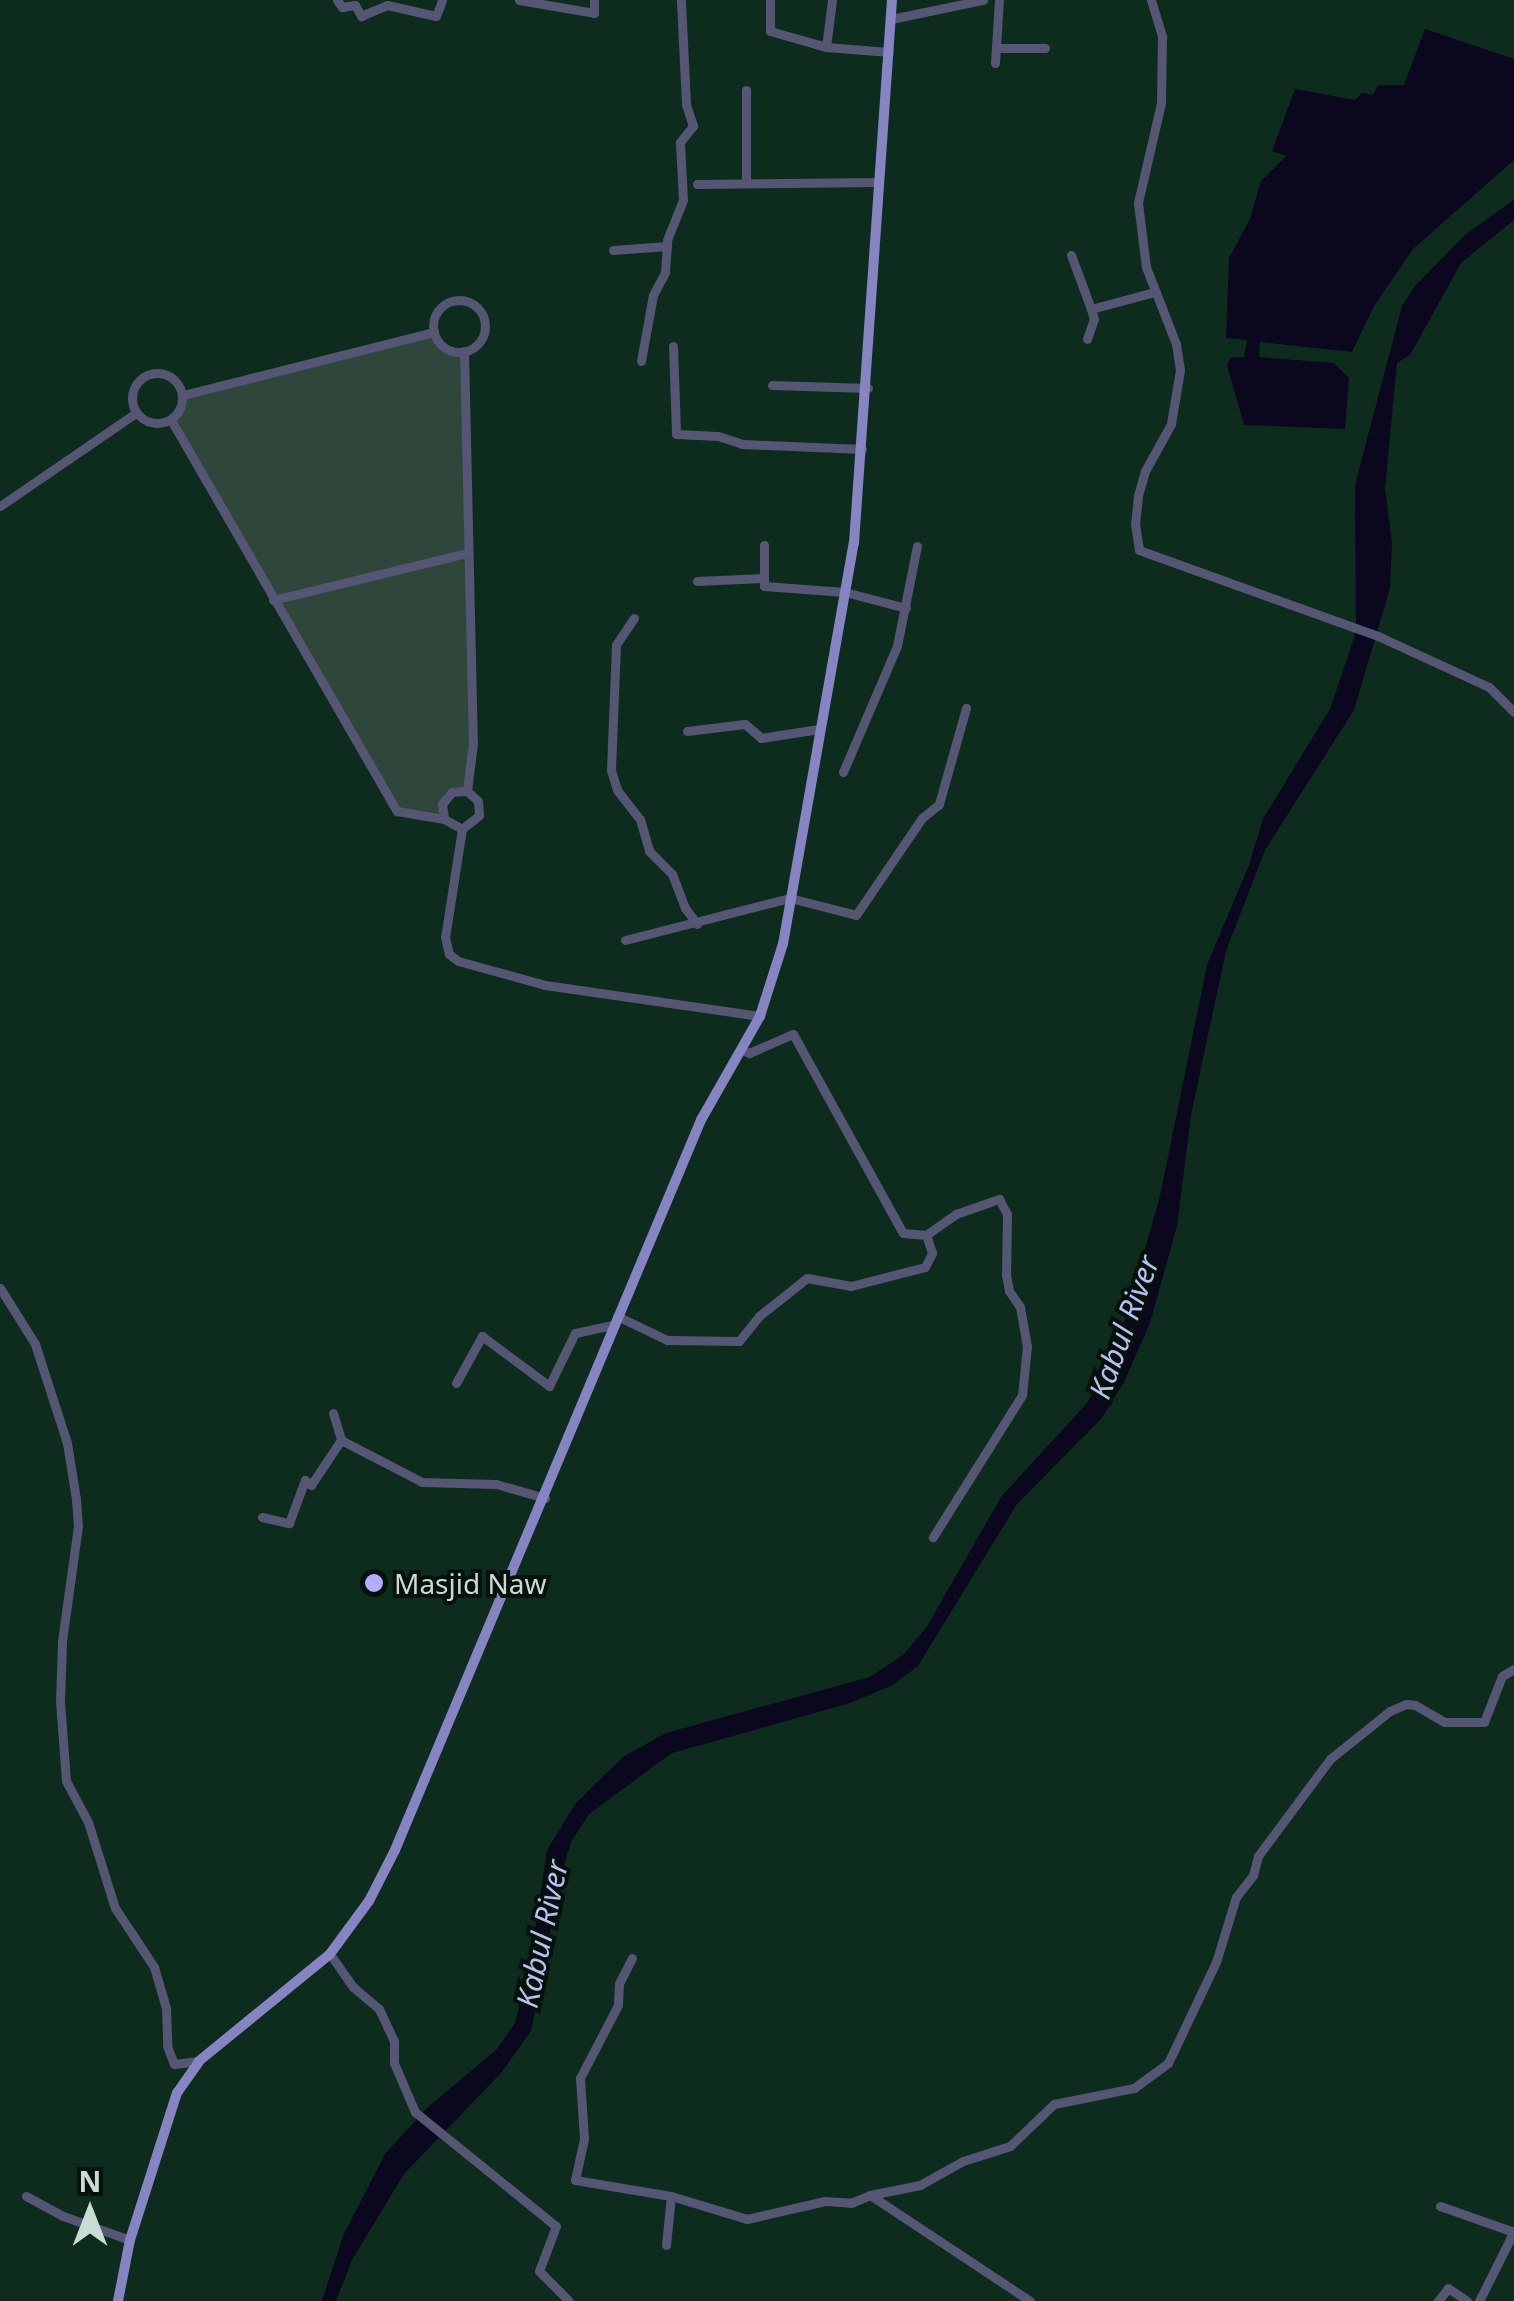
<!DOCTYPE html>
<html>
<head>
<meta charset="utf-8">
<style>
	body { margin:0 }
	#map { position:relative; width:1514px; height:2301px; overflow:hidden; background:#0e2c1d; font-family:"Noto Sans",sans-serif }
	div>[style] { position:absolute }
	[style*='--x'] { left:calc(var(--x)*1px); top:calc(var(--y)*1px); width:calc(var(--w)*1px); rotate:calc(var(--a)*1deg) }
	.green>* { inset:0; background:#2f473a }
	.water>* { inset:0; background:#0a071f }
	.minor>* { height:9px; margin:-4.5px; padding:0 4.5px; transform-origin:4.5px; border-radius:4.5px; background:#555574 }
	.minor>.ring { margin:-4.5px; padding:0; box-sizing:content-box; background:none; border:9px solid #555574; border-radius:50% }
	.major>* { height:10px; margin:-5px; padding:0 5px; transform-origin:5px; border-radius:5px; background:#8684c2 }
	.dots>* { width:28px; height:28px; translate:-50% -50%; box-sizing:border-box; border:5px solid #06110b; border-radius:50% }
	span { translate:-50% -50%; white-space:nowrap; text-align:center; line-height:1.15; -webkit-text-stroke:8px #06110b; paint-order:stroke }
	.poi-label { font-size:28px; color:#cadbd1 }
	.left { translate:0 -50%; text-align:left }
	.water-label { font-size:30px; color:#bdbdf5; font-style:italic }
	.north { position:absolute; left:40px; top:2161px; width:100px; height:100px; -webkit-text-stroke:8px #06110b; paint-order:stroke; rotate:0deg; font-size:28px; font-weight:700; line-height:40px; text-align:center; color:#cadbd1 }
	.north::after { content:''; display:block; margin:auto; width:35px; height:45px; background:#cadbd1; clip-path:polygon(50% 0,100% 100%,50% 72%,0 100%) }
</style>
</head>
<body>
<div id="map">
	<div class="green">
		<i style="clip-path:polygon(434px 332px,445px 348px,464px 351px,473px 743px,467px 791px,446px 797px,444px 819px,397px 811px,171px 420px,178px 414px,183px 395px)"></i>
	</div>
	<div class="water">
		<i style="clip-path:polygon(1425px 29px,1514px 59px,1514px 160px,1413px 249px,1374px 306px,1352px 352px,1260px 342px,1259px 357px,1334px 363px,1349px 378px,1345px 429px,1244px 425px,1227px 365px,1230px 358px,1244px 357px,1247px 340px,1226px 338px,1229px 258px,1250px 219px,1261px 181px,1286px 156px,1272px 151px,1295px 89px,1355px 100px,1362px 93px,1373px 95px,1378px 85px,1404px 85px)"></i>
		<i style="clip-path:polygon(1514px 200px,1514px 220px,1461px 263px,1410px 355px,1397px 363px,1385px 488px,1392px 544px,1390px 588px,1354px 710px,1265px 850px,1226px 951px,1191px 1115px,1177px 1226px,1150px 1323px,1124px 1382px,1101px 1419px,1017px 1504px,918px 1666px,893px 1685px,850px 1703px,672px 1753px,589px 1814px,571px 1842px,561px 1875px,531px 2031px,501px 2073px,404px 2174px,352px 2260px,336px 2301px,322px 2301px,343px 2236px,385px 2154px,427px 2108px,497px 2049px,515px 2023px,531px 1958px,547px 1850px,576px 1803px,623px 1757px,666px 1733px,870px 1677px,904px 1654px,926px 1628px,1001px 1497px,1088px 1402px,1123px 1327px,1160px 1196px,1207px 965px,1249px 865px,1263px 819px,1330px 709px,1356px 632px,1355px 485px,1402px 306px,1414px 287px,1466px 234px)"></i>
	</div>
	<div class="minor">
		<i style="--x:337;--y:0;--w:9;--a:54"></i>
		<i style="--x:342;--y:7;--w:13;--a:-9"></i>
		<i style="--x:355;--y:5;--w:13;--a:61"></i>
		<i style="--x:361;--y:16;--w:28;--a:-23"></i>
		<i style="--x:387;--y:5;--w:50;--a:12.7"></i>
		<i style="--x:436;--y:16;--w:17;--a:-69"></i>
		<i style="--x:519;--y:0;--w:76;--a:9.8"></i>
		<i style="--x:594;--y:13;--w:13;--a:-90"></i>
		<i style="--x:770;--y:0;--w:31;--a:90"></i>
		<i style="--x:770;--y:31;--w:58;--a:15.9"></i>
		<i style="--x:826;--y:47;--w:63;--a:4.5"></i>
		<i style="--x:1151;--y:0;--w:39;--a:73"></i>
		<i style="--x:1162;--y:37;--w:66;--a:90.9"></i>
		<i style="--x:1161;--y:103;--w:103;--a:103"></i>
		<i style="--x:1138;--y:203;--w:64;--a:82.9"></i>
		<i style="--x:1146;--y:267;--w:83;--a:68.7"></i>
		<i style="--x:1176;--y:344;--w:26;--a:81"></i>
		<i style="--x:1180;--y:370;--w:55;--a:99.5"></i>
		<i style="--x:1171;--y:424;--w:54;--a:119"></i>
		<i style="--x:1145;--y:471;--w:26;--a:106"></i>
		<i style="--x:1138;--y:496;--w:28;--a:96"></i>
		<i style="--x:1135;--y:524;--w:26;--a:81"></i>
		<i style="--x:1139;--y:550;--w:254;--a:19.8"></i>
		<i style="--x:1378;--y:636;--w:122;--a:24.7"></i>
		<i style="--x:1489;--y:687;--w:35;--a:45"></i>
		<i style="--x:891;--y:19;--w:94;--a:-11.7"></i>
		<i style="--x:826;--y:47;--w:47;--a:-82.7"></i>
		<i style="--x:996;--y:48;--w:49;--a:0"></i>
		<i style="--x:995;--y:63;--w:63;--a:-86.4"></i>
		<i style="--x:746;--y:90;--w:93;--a:90"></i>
		<i style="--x:697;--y:184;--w:182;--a:-0.6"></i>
		<i style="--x:613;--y:250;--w:54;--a:-4.2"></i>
		<i style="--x:1071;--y:255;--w:58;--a:69.7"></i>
		<i style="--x:1091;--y:309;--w:65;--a:-15.1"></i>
		<i class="ring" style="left:433px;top:300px;width:43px;height:43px"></i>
		<i style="--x:1087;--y:339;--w:21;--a:-71"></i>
		<i style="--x:1094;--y:319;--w:10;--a:-107"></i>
		<i style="--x:673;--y:346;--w:88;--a:88"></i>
		<i style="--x:676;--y:434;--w:42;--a:2.7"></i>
		<i style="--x:718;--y:436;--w:25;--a:18"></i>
		<i style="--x:742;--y:444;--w:120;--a:2.4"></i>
		<i style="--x:464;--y:351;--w:392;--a:88.7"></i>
		<i style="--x:473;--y:743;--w:48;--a:97.1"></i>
		<i style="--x:641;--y:361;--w:67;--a:-79.7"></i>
		<i style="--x:653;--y:295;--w:26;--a:-62"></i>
		<i style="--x:665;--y:272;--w:32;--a:-86"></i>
		<i style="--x:667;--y:240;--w:43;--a:-68.2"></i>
		<i style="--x:683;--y:200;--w:58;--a:-93"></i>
		<i style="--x:680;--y:142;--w:21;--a:-51"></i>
		<i style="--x:693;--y:126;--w:23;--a:-108"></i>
		<i style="--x:686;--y:104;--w:104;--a:-92.8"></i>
		<i class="ring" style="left:132px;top:373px;width:41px;height:41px"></i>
		<i style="--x:772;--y:385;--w:96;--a:1.8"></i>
		<i style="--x:183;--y:395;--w:259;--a:-14.1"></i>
		<i style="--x:171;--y:420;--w:452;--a:60"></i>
		<i style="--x:397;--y:811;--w:48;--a:9.7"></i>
		<i style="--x:444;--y:819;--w:21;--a:29"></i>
		<i style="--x:462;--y:829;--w:22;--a:-39"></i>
		<i style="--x:479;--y:815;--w:14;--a:-94"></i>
		<i style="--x:478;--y:801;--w:15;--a:-138"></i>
		<i style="--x:467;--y:791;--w:15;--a:176"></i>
		<i style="--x:452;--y:792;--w:16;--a:130"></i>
		<i style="--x:442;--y:804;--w:15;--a:82"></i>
		<i style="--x:0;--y:506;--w:165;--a:-34.4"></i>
		<i style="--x:764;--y:545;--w:41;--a:90"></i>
		<i style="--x:764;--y:586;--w:81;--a:4.2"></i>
		<i style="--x:845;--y:592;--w:63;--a:14.7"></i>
		<i style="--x:697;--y:581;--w:66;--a:-2.6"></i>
		<i style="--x:273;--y:600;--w:201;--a:-13.6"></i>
		<i style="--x:634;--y:618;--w:32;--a:124"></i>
		<i style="--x:616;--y:645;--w:125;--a:92.3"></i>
		<i style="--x:611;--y:770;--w:21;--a:73"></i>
		<i style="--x:617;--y:790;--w:37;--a:52"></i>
		<i style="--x:640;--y:819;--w:33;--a:74"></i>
		<i style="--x:649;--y:851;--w:33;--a:45"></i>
		<i style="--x:672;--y:874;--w:36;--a:69"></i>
		<i style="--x:685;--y:908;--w:20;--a:53"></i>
		<i style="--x:687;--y:731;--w:58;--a:-6.9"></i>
		<i style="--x:745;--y:724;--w:21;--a:41"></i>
		<i style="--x:761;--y:738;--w:59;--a:-8.8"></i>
		<i style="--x:843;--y:772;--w:137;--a:-66.8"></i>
		<i style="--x:897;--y:646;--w:102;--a:-78.7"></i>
		<i style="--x:462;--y:829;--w:109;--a:98.9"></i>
		<i style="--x:445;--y:937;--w:17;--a:77"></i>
		<i style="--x:449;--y:954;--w:11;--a:38"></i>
		<i style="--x:458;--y:961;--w:90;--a:15.4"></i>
		<i style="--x:545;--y:985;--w:217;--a:8.2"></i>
		<i style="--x:625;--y:940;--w:170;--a:-14.3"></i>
		<i style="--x:790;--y:898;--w:68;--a:14.4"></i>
		<i style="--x:856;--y:915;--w:117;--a:-55.8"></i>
		<i style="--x:922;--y:818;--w:22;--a:-39"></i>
		<i style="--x:939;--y:804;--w:100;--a:-74.3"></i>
		<i style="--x:743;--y:1050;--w:7;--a:27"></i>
		<i style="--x:749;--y:1053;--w:48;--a:-23.4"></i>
		<i style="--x:793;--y:1034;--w:227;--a:61.1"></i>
		<i style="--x:903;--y:1233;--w:23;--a:5"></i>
		<i style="--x:926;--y:1235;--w:37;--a:-35"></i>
		<i style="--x:956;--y:1214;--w:46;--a:-19.2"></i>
		<i style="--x:999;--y:1199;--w:17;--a:62"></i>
		<i style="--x:1007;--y:1214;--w:61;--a:90.9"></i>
		<i style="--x:1006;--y:1275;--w:16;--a:79"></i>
		<i style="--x:1009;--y:1291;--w:19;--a:55"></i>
		<i style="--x:1020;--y:1307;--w:40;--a:80"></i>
		<i style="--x:1027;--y:1346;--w:49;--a:95.8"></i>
		<i style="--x:1022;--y:1395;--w:168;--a:122.1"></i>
		<i style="--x:0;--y:1288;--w:66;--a:58"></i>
		<i style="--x:35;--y:1344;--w:104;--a:72.1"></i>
		<i style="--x:67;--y:1443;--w:57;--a:80.9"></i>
		<i style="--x:76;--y:1499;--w:27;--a:86"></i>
		<i style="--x:78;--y:1526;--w:117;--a:97.9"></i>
		<i style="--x:62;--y:1642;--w:59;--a:91.9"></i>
		<i style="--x:60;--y:1701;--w:80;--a:85.7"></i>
		<i style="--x:66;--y:1781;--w:47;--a:61.8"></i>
		<i style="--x:88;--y:1822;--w:90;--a:72.6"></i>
		<i style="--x:115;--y:1908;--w:71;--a:56.5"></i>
		<i style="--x:154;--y:1967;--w:43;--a:73.7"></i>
		<i style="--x:166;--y:2008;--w:38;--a:88"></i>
		<i style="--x:167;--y:2046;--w:19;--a:69"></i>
		<i style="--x:174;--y:2064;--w:25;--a:-7"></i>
		<i style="--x:617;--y:1316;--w:55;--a:25.6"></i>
		<i style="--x:667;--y:1340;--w:72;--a:0.8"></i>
		<i style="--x:739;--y:1341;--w:32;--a:-51"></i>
		<i style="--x:759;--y:1316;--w:61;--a:-38.4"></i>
		<i style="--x:807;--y:1278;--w:45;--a:10.3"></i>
		<i style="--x:851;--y:1286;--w:76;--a:-14.4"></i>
		<i style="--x:925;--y:1267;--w:16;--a:-63"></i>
		<i style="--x:932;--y:1253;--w:19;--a:-108"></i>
		<i style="--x:456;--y:1383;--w:54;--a:-61"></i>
		<i style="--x:482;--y:1336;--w:84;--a:36.7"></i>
		<i style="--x:549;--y:1386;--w:59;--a:-63.9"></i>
		<i style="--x:575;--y:1333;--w:40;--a:-12"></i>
		<i style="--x:333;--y:1413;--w:28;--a:73"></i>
		<i style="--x:341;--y:1440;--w:91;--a:27.4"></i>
		<i style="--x:422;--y:1482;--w:74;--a:1.5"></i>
		<i style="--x:496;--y:1484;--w:51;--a:15.9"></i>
		<i style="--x:262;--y:1517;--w:28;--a:13"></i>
		<i style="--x:289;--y:1523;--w:46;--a:-69.6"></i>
		<i style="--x:305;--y:1480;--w:8;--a:40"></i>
		<i style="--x:311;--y:1485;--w:54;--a:-56.3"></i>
		<i style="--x:330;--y:1954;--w:40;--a:55.1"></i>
		<i style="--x:353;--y:1987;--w:34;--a:40"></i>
		<i style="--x:379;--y:2009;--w:35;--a:65"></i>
		<i style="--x:394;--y:2041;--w:22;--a:90"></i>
		<i style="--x:394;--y:2063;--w:53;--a:66.8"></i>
		<i style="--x:415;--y:2112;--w:181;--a:39"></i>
		<i style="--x:556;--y:2226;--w:48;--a:110.7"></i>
		<i style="--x:539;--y:2271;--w:42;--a:45"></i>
		<i style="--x:632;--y:1958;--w:29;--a:117"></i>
		<i style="--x:619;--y:1984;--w:21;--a:93"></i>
		<i style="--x:618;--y:2005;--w:82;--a:117.5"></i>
		<i style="--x:580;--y:2078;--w:61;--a:86.2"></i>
		<i style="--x:584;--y:2139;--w:42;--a:102.4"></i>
		<i style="--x:575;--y:2180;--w:97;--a:9.5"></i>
		<i style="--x:671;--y:2196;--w:79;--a:16.8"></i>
		<i style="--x:747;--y:2219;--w:80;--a:-13"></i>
		<i style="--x:825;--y:2201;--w:26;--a:4"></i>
		<i style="--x:851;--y:2203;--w:21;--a:-23"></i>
		<i style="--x:870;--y:2195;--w:192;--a:33.5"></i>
		<i style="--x:870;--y:2195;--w:51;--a:-11.3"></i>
		<i style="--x:920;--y:2185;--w:49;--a:-29.2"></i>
		<i style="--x:963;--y:2161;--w:49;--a:-17.7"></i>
		<i style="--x:1010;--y:2146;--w:61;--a:-43.7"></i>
		<i style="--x:1054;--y:2104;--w:82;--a:-11.3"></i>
		<i style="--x:1134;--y:2088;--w:42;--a:-36.3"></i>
		<i style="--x:1168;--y:2063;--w:112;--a:-64.6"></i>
		<i style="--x:1216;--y:1962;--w:68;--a:-72.9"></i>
		<i style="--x:1236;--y:1897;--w:28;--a:-52"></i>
		<i style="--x:1253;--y:1875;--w:20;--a:-75"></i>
		<i style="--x:1258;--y:1856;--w:121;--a:-53.4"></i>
		<i style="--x:1330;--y:1759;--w:77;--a:-38.7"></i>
		<i style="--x:1390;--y:1711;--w:17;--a:-24"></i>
		<i style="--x:1406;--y:1704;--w:9;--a:6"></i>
		<i style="--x:1415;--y:1705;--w:34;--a:30"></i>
		<i style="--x:1445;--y:1722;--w:39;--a:0"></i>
		<i style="--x:1484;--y:1722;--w:49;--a:-68.6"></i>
		<i style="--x:1502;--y:1676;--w:14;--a:-30"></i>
		<i style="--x:26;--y:2196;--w:42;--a:28.4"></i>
		<i style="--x:63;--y:2216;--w:71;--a:19.7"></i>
		<i style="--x:1440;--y:2206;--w:78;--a:19.4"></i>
		<i style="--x:666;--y:2245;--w:49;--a:-84.2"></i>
		<i style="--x:1438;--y:2301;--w:16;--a:-52"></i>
		<i style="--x:1448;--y:2288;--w:23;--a:34"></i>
		<i style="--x:1479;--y:2301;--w:78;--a:-63.4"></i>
	</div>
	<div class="major">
		<i style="--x:118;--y:2301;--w:62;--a:-78.9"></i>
		<i style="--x:130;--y:2240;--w:154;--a:-72.3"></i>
		<i style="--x:177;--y:2093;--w:39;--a:-55"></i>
		<i style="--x:199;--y:2061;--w:169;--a:-39.2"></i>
		<i style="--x:330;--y:1954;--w:66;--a:-53.7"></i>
		<i style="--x:369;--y:1901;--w:57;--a:-63"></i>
		<i style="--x:395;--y:1850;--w:792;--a:-67.26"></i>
		<i style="--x:701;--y:1120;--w:120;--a:-60.4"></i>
		<i style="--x:760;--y:1016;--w:76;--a:-72.3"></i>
		<i style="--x:783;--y:944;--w:407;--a:-80"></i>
		<i style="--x:854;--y:543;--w:544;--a:-86"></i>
	</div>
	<div class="dots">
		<i style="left:374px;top:1583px;background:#b0aefa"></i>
	</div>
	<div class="poi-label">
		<span class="left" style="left:394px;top:1583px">Masjid Naw</span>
	</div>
	<div class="water-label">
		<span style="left:1124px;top:1327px;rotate:-70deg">Kabul River</span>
		<span style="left:542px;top:1934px;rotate:-78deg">Kabul River</span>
	</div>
	<div class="north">N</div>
</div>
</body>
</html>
